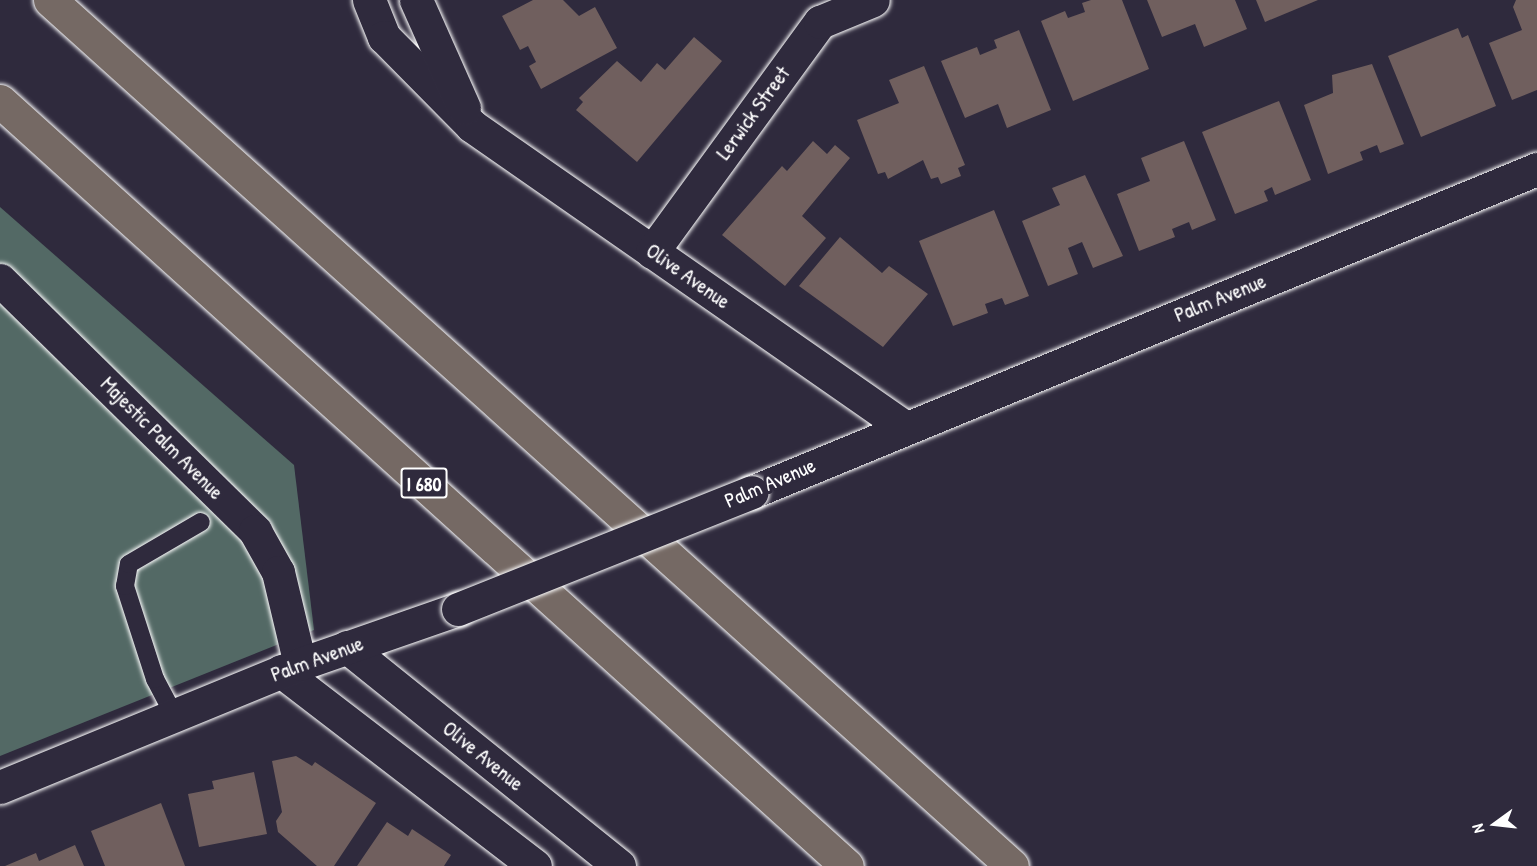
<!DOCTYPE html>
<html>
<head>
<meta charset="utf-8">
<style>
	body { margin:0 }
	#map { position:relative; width:1537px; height:866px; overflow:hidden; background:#2f2a3d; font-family:"Patrick Hand",sans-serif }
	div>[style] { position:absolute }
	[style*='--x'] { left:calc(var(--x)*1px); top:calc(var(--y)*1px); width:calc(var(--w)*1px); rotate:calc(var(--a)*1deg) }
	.green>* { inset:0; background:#536965 }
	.building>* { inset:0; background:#705f5e }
	.roads { filter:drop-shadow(0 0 2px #fff) drop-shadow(0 0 2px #fff) }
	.lane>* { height:18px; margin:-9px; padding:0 9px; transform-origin:9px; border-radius:9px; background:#2f2a3d }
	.street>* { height:33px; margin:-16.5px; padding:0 16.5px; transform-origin:16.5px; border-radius:16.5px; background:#2f2a3d }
	.highway>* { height:33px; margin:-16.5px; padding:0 16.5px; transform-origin:16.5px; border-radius:16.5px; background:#756964 }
	.bridges { filter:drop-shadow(0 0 2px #fff) drop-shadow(0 0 2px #fff) }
	.street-bridge>* { height:33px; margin:-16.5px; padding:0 16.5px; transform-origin:16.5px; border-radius:16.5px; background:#2f2a3d }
	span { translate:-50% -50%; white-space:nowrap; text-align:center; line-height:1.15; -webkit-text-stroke:6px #2f2a3d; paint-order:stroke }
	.shield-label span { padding:2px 4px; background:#2f2a3d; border:2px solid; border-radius:4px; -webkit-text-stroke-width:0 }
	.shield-label { font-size:20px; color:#fff; font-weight:700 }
	.street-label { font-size:21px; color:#fff }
	.north { position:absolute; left:1465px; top:794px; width:60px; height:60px; -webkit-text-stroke:4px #2f2a3d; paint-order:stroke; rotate:255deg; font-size:16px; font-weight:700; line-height:24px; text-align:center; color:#fff }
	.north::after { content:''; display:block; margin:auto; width:21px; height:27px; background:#fff; clip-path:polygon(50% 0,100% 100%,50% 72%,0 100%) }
</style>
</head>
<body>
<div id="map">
	<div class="green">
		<i style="clip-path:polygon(0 207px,294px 465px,314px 630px,0 756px)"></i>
	</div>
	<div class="building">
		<i style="clip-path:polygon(533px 0,563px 0,579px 16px,595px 7px,617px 48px,541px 89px,529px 66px,536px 62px,528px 46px,520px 50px,502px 16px)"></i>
		<i style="clip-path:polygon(1091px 0,1122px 0,1149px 69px,1073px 101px,1041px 21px,1065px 11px,1068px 18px,1085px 12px,1082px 3px)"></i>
		<i style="clip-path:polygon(1147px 0,1235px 0,1247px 29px,1204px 47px,1195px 24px,1162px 37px)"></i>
		<i style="clip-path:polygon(1256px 0,1318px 0,1265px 22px)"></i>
		<i style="clip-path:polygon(1516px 0,1537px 0,1537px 90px,1512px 100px,1489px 43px,1522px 30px,1513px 7px)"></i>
		<i style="clip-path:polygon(1458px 28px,1462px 38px,1468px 35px,1496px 106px,1421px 137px,1388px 56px)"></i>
		<i style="clip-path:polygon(1019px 30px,1051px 110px,1007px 128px,998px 104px,965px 118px,941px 61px,977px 47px,980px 55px,997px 48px,994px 40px)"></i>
		<i style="clip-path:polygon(694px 37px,722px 61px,637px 162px,576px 110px,583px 102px,579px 98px,617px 61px,641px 82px,657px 63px,665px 70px)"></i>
		<i style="clip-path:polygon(1372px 64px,1404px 144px,1380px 153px,1377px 145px,1360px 152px,1363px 160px,1328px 174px,1304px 105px,1333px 93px,1332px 75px)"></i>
		<i style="clip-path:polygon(924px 66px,965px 165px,958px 168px,961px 176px,941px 184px,938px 177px,931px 179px,923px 160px,888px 179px,885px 172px,878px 174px,857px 120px,899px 103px,889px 80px)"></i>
		<i style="clip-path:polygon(1279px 101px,1311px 180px,1275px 195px,1272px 187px,1264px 191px,1268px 201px,1235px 214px,1202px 132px)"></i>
		<i style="clip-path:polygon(813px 141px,827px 154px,835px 145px,850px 158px,802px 216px,826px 238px,785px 286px,722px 235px,782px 166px,787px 171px)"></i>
		<i style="clip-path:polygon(1184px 141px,1216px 220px,1192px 230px,1189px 222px,1172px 229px,1175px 237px,1139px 251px,1117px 194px,1150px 181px,1141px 158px)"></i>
		<i style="clip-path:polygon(1085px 175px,1123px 256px,1093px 268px,1082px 242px,1068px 248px,1078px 274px,1048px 286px,1022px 221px,1060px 205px,1052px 188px)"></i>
		<i style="clip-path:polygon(994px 210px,1029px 296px,1005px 305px,1002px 298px,985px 304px,988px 313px,953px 326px,919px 241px)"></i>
		<i style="clip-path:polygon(840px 237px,882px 273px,889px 266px,928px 294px,883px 347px,799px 286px)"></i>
		<i style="clip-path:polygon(296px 756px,312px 766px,315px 762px,376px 803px,334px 866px,317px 866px,278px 832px,276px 821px,282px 812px,272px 761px)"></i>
		<i style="clip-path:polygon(254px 772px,267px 834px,199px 847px,188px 794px,214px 789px,212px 781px)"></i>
		<i style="clip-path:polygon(161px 803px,185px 866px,105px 866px,91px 831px)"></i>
		<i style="clip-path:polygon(387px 822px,408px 836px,412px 829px,451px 855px,444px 866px,357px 866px)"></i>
		<i style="clip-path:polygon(75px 845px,84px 866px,5px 866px,36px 853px,39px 861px)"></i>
	</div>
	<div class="roads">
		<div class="lane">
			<i style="--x:174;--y:715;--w:41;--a:-117.8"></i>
			<i style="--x:155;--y:679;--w:98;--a:-107.9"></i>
			<i style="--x:125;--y:586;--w:22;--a:-80"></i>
			<i style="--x:129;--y:564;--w:83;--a:-30.3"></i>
		</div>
		<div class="street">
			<i style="--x:369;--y:0;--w:40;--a:68"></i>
			<i style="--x:384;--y:37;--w:125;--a:45.3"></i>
			<i style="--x:472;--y:126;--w:525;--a:34.84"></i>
			<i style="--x:416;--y:0;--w:118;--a:66"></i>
			<i style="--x:652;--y:252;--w:285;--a:-53.9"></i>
			<i style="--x:820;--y:22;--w:57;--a:-22.5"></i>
			<i style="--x:0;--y:280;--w:358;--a:44.5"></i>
			<i style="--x:255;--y:531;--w:47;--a:60.7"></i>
			<i style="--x:278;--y:572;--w:95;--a:76.6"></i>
			<i style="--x:752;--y:492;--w:849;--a:-22.37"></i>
			<i style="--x:347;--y:647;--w:349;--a:38.8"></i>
			<i style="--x:281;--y:671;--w:320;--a:37.5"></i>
			<i style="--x:0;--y:787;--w:324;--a:-22.3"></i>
			<i style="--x:300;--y:664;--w:167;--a:-19.2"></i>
		</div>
		<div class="highway">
			<i style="--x:50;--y:0;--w:1294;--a:41.99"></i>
			<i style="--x:0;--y:101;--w:1141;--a:42.09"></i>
		</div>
	</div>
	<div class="bridges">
		<div class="street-bridge">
			<i style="--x:458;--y:609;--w:316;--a:-21.7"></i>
		</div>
	</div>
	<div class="shield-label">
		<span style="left:424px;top:483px">I 680</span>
	</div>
	<div class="street-label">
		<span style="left:753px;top:113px;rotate:-54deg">Lerwick Street</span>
		<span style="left:688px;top:276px;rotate:35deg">Olive Avenue</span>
		<span style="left:1220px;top:298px;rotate:-22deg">Palm Avenue</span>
		<span style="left:162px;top:438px;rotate:45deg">Majestic Palm Avenue</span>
		<span style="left:770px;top:483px;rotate:-23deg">Palm Avenue</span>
		<span style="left:317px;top:659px;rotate:-20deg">Palm Avenue</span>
		<span style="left:483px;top:756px;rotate:39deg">Olive Avenue</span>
	</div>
	<div class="north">N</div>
</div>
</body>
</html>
